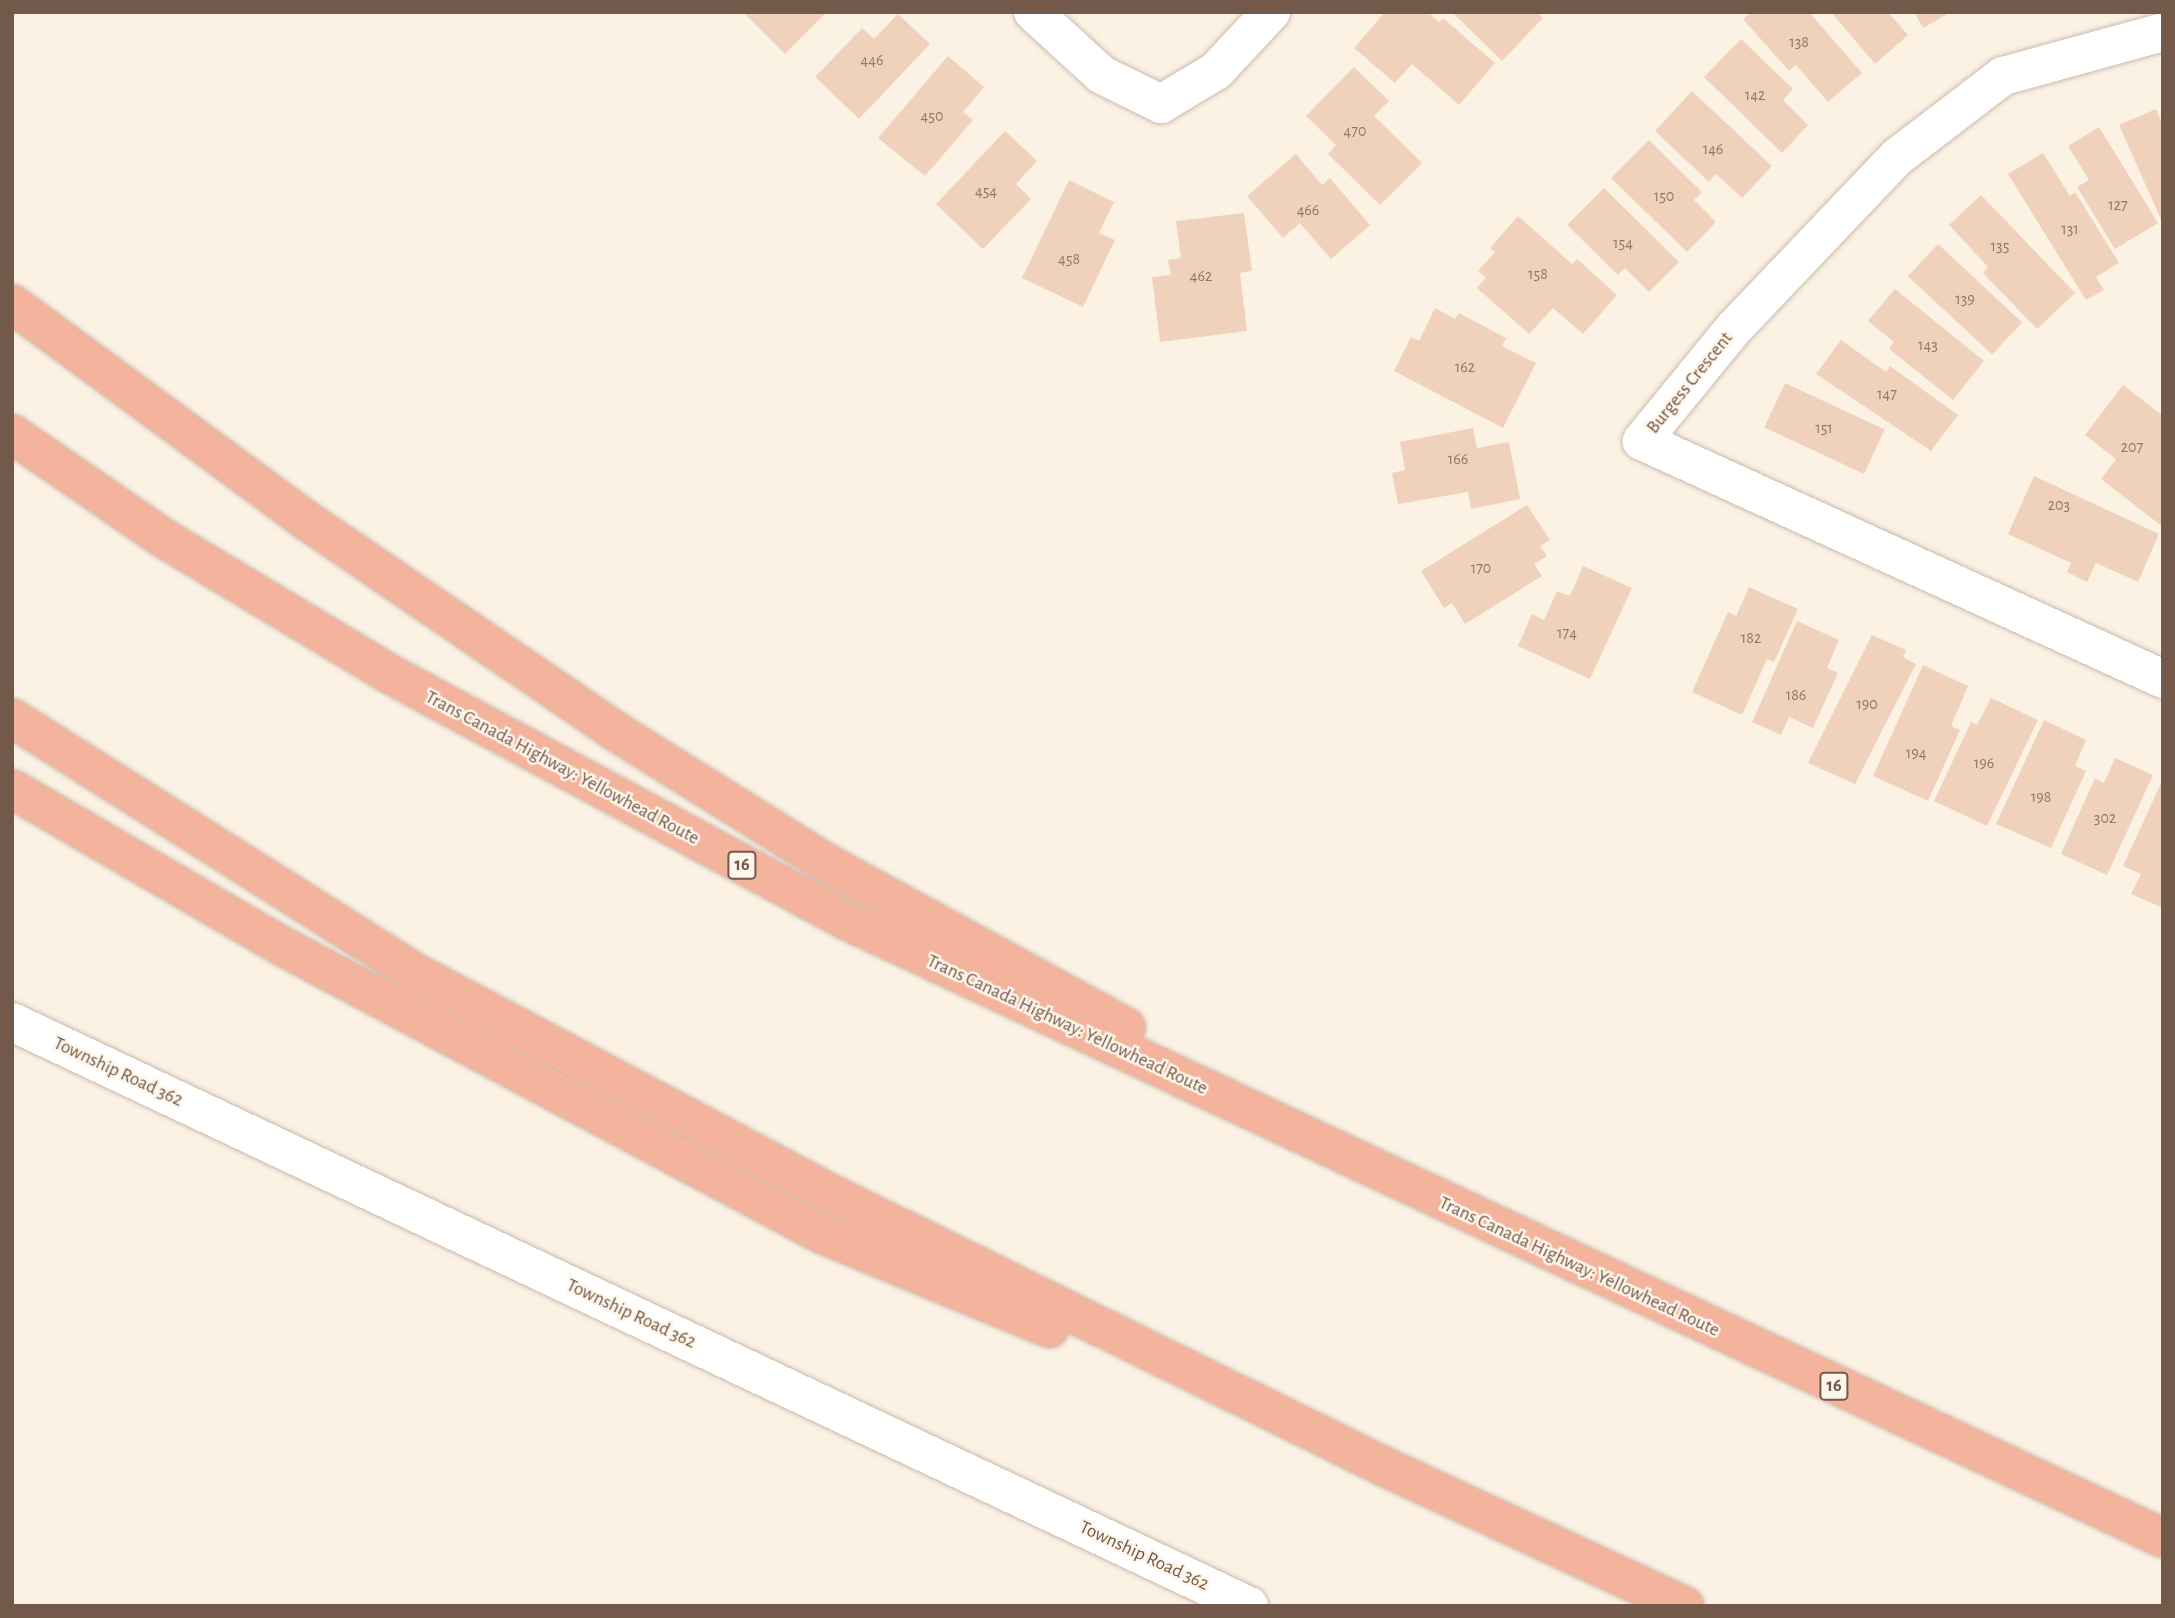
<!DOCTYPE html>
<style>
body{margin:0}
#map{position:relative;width:2175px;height:1618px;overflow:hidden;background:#fbf2e4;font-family:"Alegreya Sans",sans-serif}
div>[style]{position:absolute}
.building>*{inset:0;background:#f0d1bc;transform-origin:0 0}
.roads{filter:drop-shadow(0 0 2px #cdbaab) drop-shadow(0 0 2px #cdbaab)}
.minor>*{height:38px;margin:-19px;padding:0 19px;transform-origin:19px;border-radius:19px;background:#fff}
.motorway>*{height:38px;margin:-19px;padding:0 19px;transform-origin:19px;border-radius:19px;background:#f4b39c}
span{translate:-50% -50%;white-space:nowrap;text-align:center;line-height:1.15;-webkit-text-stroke:5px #fef6ea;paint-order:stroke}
.number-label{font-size:16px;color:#927766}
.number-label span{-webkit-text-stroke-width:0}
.shield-label span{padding:2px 5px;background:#fef6ea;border:2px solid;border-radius:5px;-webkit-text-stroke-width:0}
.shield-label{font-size:18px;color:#73594a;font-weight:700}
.street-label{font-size:19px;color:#73594a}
.frame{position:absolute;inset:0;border:14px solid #73594a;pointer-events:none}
</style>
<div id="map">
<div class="building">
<div style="clip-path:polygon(743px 12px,827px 12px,785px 54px)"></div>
<div style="clip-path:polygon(1385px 12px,1428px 12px,1439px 22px,1443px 18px,1495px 63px,1459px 105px,1412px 64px,1395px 83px,1354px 48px)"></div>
<div style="clip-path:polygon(1452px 12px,1537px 12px,1543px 18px,1502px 61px)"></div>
<div style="clip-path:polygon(1751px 12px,1809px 12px,1862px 73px,1828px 102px,1796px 65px,1789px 71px,1743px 19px)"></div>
<div style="clip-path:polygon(1831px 12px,1888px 12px,1908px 35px,1875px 64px)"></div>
<div style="clip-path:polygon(1914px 12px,1951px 12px,1923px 28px)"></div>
<div style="clip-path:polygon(898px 14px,930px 44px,859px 119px,815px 77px,862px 28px,874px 39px)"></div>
<div style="clip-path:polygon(1741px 39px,1793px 89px,1783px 100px,1808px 125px,1782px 153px,1704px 77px)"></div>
<div style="clip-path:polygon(948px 56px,984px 87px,963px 112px,973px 120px,925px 176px,878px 138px)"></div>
<div style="clip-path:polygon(1354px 67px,1389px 101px,1374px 116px,1422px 163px,1380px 205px,1328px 154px,1336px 145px,1306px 116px)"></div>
<div style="clip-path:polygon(1692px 91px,1772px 166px,1742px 198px,1716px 174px,1709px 182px,1655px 131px)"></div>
<div style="clip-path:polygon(2156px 109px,2163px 125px,2163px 224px,2119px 125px)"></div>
<div style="clip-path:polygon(2099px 127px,2158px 223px,2115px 249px,2077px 187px,2089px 180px,2068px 146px)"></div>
<div style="clip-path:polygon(1005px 131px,1037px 161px,1016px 184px,1031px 199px,983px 249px,936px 204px)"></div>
<div style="clip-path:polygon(1649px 140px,1702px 192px,1694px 200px,1716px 222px,1687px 252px,1611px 178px)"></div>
<div style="clip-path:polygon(2043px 153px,2070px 196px,2075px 192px,2119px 263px,2096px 277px,2104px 290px,2086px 300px,2008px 174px)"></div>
<div style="clip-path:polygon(1296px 154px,1322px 185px,1330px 178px,1370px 225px,1331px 259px,1300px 223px,1283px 238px,1247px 196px)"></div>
<div style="clip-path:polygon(1069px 180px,1114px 202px,1099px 233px,1115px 240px,1083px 307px,1022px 278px)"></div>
<div style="clip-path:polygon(1604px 188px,1679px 262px,1649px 292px,1625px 268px,1618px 275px,1567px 225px)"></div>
<div style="clip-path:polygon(1981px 195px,2075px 293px,2037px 329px,1983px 273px,1988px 267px,1949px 225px)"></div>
<div style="clip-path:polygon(1244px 213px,1252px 271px,1240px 273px,1247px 331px,1160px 342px,1152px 277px,1171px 275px,1168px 260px,1181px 258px,1176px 221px)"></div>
<div style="clip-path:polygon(1518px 216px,1572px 264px,1577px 259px,1617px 295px,1583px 334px,1553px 308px,1529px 334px,1477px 288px,1486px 278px,1478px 271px,1495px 252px,1490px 248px)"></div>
<div style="left:1938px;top:244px;width:115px;height:44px;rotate:43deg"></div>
<div style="clip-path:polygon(1895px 289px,1984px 361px,1953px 400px,1889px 349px,1894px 342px,1868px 321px)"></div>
<div style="clip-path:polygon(1435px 308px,1455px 319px,1459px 313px,1506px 338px,1502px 346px,1536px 363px,1503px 428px,1394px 371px,1411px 337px,1419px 341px)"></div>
<div style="clip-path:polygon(1841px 340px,1886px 372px,1890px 366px,1958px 415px,1931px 451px,1816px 374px)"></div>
<div style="left:1785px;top:383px;width:110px;height:49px;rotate:25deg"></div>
<div style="clip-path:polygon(2123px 385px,2163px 416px,2163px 527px,2101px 479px,2116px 459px,2085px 435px)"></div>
<div style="clip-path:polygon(1473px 428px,1477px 448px,1509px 442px,1520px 499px,1471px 509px,1468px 492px,1398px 504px,1392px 473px,1405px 470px,1400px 442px)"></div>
<div style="clip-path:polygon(2034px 476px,2159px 534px,2138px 582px,2096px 563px,2087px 582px,2067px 572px,2071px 563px,2008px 534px)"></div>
<div style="clip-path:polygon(1527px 505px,1550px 540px,1540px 546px,1547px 556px,1534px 564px,1542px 576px,1465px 624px,1452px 603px,1444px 608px,1421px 571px)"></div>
<div style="clip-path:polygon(1583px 566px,1632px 588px,1590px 679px,1518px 646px,1532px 614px,1544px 620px,1557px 591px,1570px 596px)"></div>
<div style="clip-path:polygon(1749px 587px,1798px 609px,1774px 662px,1767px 659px,1742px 715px,1692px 692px,1728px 612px,1736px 616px)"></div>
<div style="clip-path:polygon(1797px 621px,1839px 640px,1827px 668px,1838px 673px,1813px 728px,1789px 717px,1781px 735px,1752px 722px)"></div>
<div style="clip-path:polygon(1872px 635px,1906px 650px,1903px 657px,1916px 664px,1855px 784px,1808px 763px)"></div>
<div style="clip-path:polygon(1923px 665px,1968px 686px,1951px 726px,1960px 730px,1928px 801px,1873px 776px)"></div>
<div style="clip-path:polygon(1991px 698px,2038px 720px,1987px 826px,1934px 801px,1971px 722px,1977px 725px)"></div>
<div style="clip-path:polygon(2044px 720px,2086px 740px,2075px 766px,2086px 771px,2051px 848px,1996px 824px)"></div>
<div style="clip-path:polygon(2115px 758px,2153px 775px,2107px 875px,2061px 854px,2095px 778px,2104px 783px)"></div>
<div style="clip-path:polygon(2163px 779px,2163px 908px,2131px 894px,2141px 874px,2123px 866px)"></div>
</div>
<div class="roads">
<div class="minor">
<div style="left:1033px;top:12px;width:93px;rotate:42.4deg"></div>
<div style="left:1102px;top:75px;width:66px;rotate:26.2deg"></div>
<div style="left:1161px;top:104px;width:64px;rotate:-31deg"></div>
<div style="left:1216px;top:71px;width:81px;rotate:-47deg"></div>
<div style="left:2163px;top:32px;width:166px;rotate:164.6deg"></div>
<div style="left:2003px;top:76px;width:133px;rotate:142.6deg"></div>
<div style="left:1897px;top:157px;width:236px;rotate:133.6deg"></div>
<div style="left:1734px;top:328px;width:146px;rotate:129.2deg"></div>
<div style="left:1642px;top:441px;width:573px;rotate:24.55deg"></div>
<div style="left:12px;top:1022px;width:1368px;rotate:25.27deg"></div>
</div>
<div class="motorway">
<div style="left:12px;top:304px;width:361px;rotate:36.3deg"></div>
<div style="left:303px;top:518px;width:378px;rotate:34.3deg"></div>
<div style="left:615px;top:731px;width:249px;rotate:32deg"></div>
<div style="left:826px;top:863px;width:342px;rotate:28.7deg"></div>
<div style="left:12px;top:434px;width:186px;rotate:34.5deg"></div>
<div style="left:165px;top:539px;width:258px;rotate:31deg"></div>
<div style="left:386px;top:672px;width:523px;rotate:28.33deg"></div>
<div style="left:846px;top:920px;width:1455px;rotate:25.14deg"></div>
<div style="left:12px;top:718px;width:471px;rotate:32.3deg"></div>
<div style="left:410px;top:970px;width:475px;rotate:28deg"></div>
<div style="left:829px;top:1193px;width:620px;rotate:26.23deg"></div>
<div style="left:1385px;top:1467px;width:330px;rotate:24.9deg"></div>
<div style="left:12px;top:789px;width:312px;rotate:30.2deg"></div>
<div style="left:282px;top:946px;width:612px;rotate:28.07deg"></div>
<div style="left:822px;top:1234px;width:246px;rotate:22.5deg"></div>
</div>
</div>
<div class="number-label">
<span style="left:1799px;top:42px">138</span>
<span style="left:872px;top:60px">446</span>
<span style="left:1755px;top:95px">142</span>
<span style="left:932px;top:116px">450</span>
<span style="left:1355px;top:131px">470</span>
<span style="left:1713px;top:149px">146</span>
<span style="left:986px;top:191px">454</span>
<span style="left:1664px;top:196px">150</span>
<span style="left:2118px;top:205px">127</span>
<span style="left:1308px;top:210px">466</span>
<span style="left:2070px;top:229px">131</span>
<span style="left:1623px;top:243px">154</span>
<span style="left:2000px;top:246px">135</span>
<span style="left:1069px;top:259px">458</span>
<span style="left:1538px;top:274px">158</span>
<span style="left:1201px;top:276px">462</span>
<span style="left:1965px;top:299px">139</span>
<span style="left:1928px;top:345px">143</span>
<span style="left:1465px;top:367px">162</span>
<span style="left:1887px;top:394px">147</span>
<span style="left:1824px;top:428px">151</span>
<span style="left:2132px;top:447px">207</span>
<span style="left:1458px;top:459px">166</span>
<span style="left:2059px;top:505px">203</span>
<span style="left:1481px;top:568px">170</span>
<span style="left:1567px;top:633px">174</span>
<span style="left:1751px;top:638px">182</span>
<span style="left:1796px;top:695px">186</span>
<span style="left:1867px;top:704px">190</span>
<span style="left:1916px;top:753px">194</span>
<span style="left:1984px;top:763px">196</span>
<span style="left:2041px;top:797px">198</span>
<span style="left:2105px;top:818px">302</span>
</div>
<div class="shield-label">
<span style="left:742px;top:865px">16</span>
<span style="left:1834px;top:1386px">16</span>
</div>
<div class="street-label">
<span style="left:1690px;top:383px;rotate:-51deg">Burgess Crescent</span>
<span style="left:562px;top:768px;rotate:28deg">Trans Canada Highway: Yellowhead Route</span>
<span style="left:1067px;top:1025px;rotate:25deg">Trans Canada Highway: Yellowhead Route</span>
<span style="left:118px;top:1072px;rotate:25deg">Township Road 362</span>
<span style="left:1579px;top:1267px;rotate:25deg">Trans Canada Highway: Yellowhead Route</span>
<span style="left:631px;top:1314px;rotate:25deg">Township Road 362</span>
<span style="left:1144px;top:1556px;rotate:25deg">Township Road 362</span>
</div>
<div class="frame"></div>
</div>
